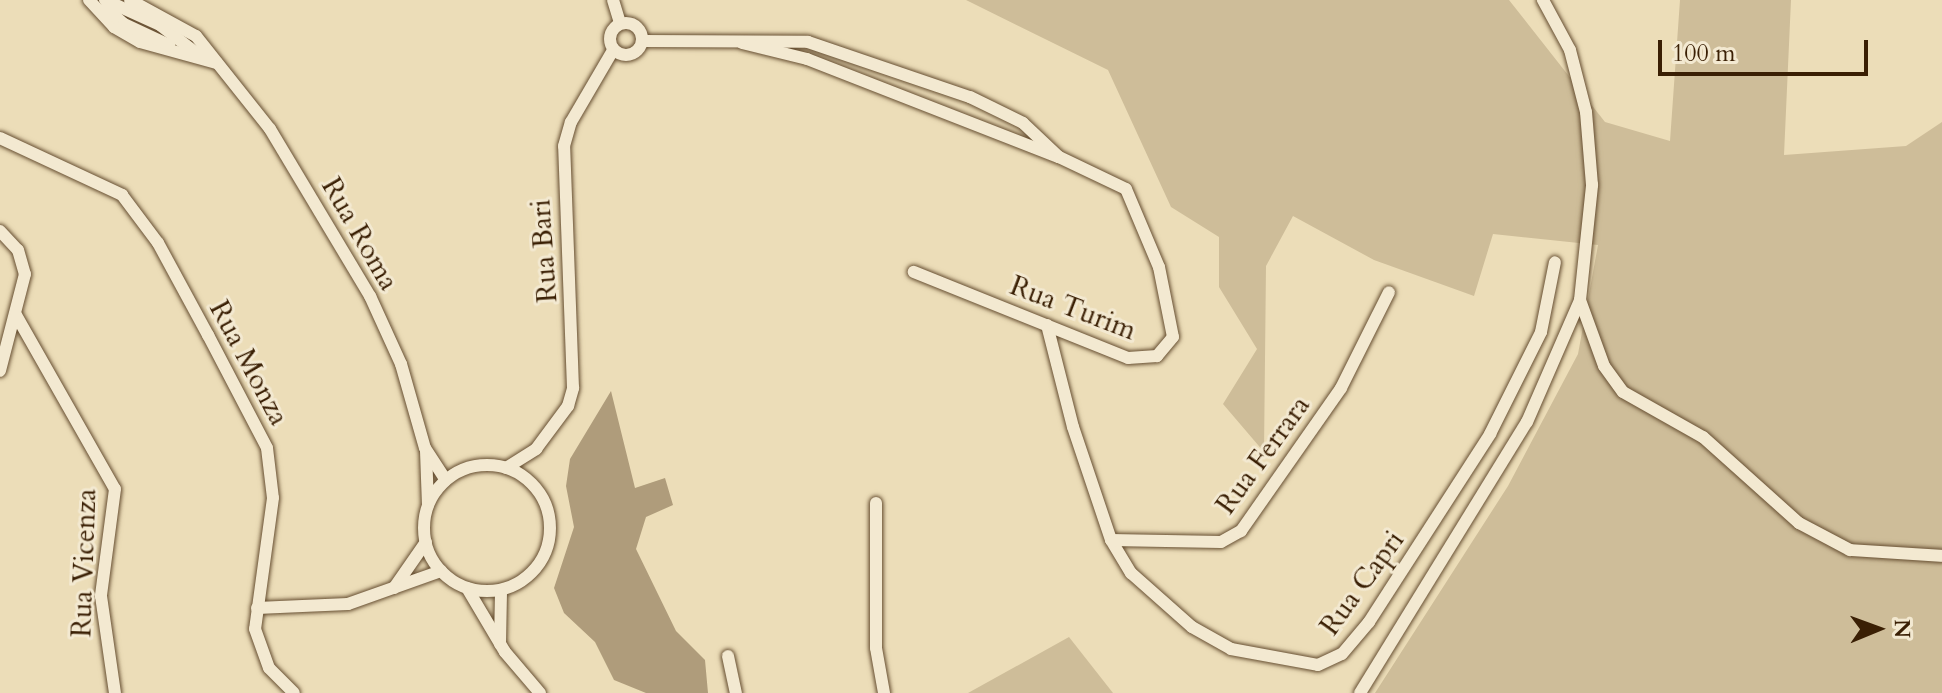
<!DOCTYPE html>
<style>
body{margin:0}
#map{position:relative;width:1942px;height:693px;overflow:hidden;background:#ecddb8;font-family:Cardo,serif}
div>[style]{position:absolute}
.green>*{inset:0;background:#cebd99}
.water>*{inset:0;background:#af9c7b}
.roads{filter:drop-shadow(0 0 2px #664e31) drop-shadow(0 0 2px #664e31)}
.minor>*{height:12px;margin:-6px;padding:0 6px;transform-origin:6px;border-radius:6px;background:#f3e9d1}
.minor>.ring{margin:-6px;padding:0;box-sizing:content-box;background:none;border:12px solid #f3e9d1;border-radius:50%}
span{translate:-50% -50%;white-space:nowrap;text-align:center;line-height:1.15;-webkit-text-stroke:6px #f3e9d1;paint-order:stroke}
.street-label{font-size:28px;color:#3a1f04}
.north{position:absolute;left:1838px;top:589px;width:80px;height:80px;-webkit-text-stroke:6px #f3e9d1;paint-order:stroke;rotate:89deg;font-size:22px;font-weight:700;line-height:32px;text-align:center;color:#3a1f04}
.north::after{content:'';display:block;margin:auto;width:28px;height:36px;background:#3a1f04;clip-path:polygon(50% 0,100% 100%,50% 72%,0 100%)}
.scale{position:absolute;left:1658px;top:40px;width:210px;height:36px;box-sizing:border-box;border:4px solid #3a1f04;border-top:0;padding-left:10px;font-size:24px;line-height:28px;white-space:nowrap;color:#3a1f04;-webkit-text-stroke:6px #f3e9d1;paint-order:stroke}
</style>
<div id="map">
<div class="green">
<div style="clip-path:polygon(966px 0,1509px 0,1605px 122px,1670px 141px,1680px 0,1791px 0,1784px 155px,1906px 146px,1942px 122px,1942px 693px,1375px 693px,1508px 486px,1578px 354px,1598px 245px,1493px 234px,1474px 296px,1374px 260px,1293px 216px,1266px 266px,1264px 452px,1223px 404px,1257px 349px,1219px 287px,1219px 237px,1171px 207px,1108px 70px)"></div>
<div style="clip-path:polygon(1069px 637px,1113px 693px,968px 693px)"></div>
</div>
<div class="water">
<div style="clip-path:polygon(611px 391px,635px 488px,665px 478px,673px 505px,646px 517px,636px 549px,676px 631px,705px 660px,708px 693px,646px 693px,614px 680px,595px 642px,564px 613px,554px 588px,574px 527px,566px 486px,570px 459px)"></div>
</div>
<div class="roads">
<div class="minor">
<div style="left:89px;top:0;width:37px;rotate:47deg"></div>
<div style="left:114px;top:27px;width:30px;rotate:30deg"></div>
<div style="left:140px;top:42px;width:80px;rotate:15.3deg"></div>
<div style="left:105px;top:0;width:60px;rotate:24.4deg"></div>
<div style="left:160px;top:25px;width:51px;rotate:37.8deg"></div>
<div style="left:130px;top:0;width:75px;rotate:28.6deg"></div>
<div style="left:196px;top:36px;width:119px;rotate:51.5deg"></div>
<div style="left:270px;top:129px;width:195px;rotate:59.1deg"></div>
<div style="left:370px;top:296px;width:75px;rotate:65.5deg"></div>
<div style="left:401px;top:364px;width:87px;rotate:74.1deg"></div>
<div style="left:425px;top:448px;width:38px;rotate:57deg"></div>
<div style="left:613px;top:0;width:24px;rotate:73deg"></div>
<div style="left:106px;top:8px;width:24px;rotate:42deg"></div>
<div style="left:124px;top:24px;width:50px;rotate:25deg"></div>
<div class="ring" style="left:610px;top:23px;width:20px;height:20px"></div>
<div style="left:642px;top:41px;width:166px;rotate:0.3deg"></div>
<div style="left:808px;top:42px;width:171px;rotate:18.8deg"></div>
<div style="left:970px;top:97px;width:59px;rotate:26.1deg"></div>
<div style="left:1023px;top:123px;width:50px;rotate:43.4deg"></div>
<div style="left:742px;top:43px;width:67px;rotate:13.8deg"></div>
<div style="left:807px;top:59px;width:270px;rotate:21.3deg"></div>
<div style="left:1059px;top:157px;width:74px;rotate:25.5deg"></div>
<div style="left:1126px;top:189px;width:85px;rotate:67.1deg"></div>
<div style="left:1159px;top:267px;width:71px;rotate:78.7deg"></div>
<div style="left:1173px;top:337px;width:25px;rotate:130deg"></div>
<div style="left:1157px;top:356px;width:29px;rotate:176deg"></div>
<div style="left:1128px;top:358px;width:231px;rotate:-158.1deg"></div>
<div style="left:0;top:138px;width:135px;rotate:25deg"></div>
<div style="left:122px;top:195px;width:60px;rotate:53.1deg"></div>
<div style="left:158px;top:243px;width:105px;rotate:61.5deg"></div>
<div style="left:208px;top:335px;width:127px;rotate:62.4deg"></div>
<div style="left:267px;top:448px;width:50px;rotate:83.2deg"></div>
<div style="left:273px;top:498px;width:132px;rotate:97.8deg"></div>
<div style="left:255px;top:629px;width:41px;rotate:70.3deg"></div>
<div style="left:269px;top:668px;width:35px;rotate:45deg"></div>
<div style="left:0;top:231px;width:26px;rotate:47deg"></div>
<div style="left:18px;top:250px;width:25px;rotate:74deg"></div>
<div style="left:25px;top:274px;width:100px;rotate:104.5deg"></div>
<div style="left:1580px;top:300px;width:70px;rotate:70deg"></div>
<div style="left:1604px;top:366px;width:32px;rotate:54deg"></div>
<div style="left:1623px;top:392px;width:92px;rotate:29.4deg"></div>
<div style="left:1703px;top:437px;width:129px;rotate:41.9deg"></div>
<div style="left:1799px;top:523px;width:58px;rotate:27.9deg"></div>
<div style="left:1850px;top:550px;width:92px;rotate:3.7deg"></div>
<div style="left:16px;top:315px;width:200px;rotate:60.4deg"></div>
<div style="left:115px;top:489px;width:108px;rotate:97.5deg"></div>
<div style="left:101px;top:596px;width:98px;rotate:81.8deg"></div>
<div style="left:1047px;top:325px;width:105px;rotate:75.7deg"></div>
<div style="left:1073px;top:427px;width:119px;rotate:71.4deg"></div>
<div style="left:1111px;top:540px;width:39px;rotate:59deg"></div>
<div style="left:1131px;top:573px;width:81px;rotate:41.5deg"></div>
<div style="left:1192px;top:627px;width:45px;rotate:29.4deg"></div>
<div style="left:1231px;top:649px;width:88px;rotate:10.4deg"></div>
<div style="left:1318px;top:665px;width:26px;rotate:-25deg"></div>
<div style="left:1342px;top:654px;width:42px;rotate:-49.8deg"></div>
<div style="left:1369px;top:622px;width:224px;rotate:-57.2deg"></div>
<div style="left:1490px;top:434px;width:114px;rotate:-63.4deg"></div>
<div style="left:1541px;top:332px;width:71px;rotate:-78.7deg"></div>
<div style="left:426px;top:451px;width:54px;rotate:87.9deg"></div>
<div class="ring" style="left:424px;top:465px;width:114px;height:114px"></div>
<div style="left:506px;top:468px;width:36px;rotate:-32deg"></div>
<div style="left:536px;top:449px;width:54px;rotate:-53.3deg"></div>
<div style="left:568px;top:406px;width:19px;rotate:-74deg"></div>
<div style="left:573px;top:388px;width:242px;rotate:-92.1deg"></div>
<div style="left:564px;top:146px;width:25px;rotate:-74deg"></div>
<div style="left:571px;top:122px;width:83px;rotate:-59.7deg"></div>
<div style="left:876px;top:503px;width:145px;rotate:90deg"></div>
<div style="left:876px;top:648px;width:46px;rotate:79.9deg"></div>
<div style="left:1111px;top:540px;width:110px;rotate:1deg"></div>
<div style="left:1221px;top:542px;width:23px;rotate:-29deg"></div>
<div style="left:1241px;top:531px;width:174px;rotate:-55deg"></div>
<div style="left:1341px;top:388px;width:107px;rotate:-63.4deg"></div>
<div style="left:394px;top:588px;width:56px;rotate:-55.2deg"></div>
<div style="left:467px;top:588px;width:74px;rotate:59.3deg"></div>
<div style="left:505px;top:652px;width:54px;rotate:49.5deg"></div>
<div style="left:257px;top:608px;width:91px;rotate:-2.5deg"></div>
<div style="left:348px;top:604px;width:99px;rotate:-19.5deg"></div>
<div style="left:500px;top:644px;width:54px;rotate:-88.9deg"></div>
<div style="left:728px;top:656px;width:38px;rotate:78deg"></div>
<div style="left:1360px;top:693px;width:318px;rotate:-58.4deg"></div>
<div style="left:1527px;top:422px;width:133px;rotate:-66.5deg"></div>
<div style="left:1580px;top:300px;width:116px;rotate:-84deg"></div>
<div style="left:1592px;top:185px;width:73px;rotate:-94.7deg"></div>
<div style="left:1586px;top:112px;width:64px;rotate:-104.5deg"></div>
<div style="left:1570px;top:50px;width:57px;rotate:-118.4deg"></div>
</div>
</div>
<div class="street-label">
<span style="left:360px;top:234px;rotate:60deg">Rua Roma</span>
<span style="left:544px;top:251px;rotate:-94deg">Rua Bari</span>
<span style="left:1073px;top:308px;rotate:21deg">Rua Turim</span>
<span style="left:249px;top:363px;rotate:62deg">Rua Monza</span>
<span style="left:1263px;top:455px;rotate:-54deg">Rua Ferrara</span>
<span style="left:84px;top:563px;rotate:-88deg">Rua Vicenza</span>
<span style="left:1362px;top:583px;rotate:-54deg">Rua Capri</span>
</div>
<div class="north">N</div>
<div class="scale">100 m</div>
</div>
